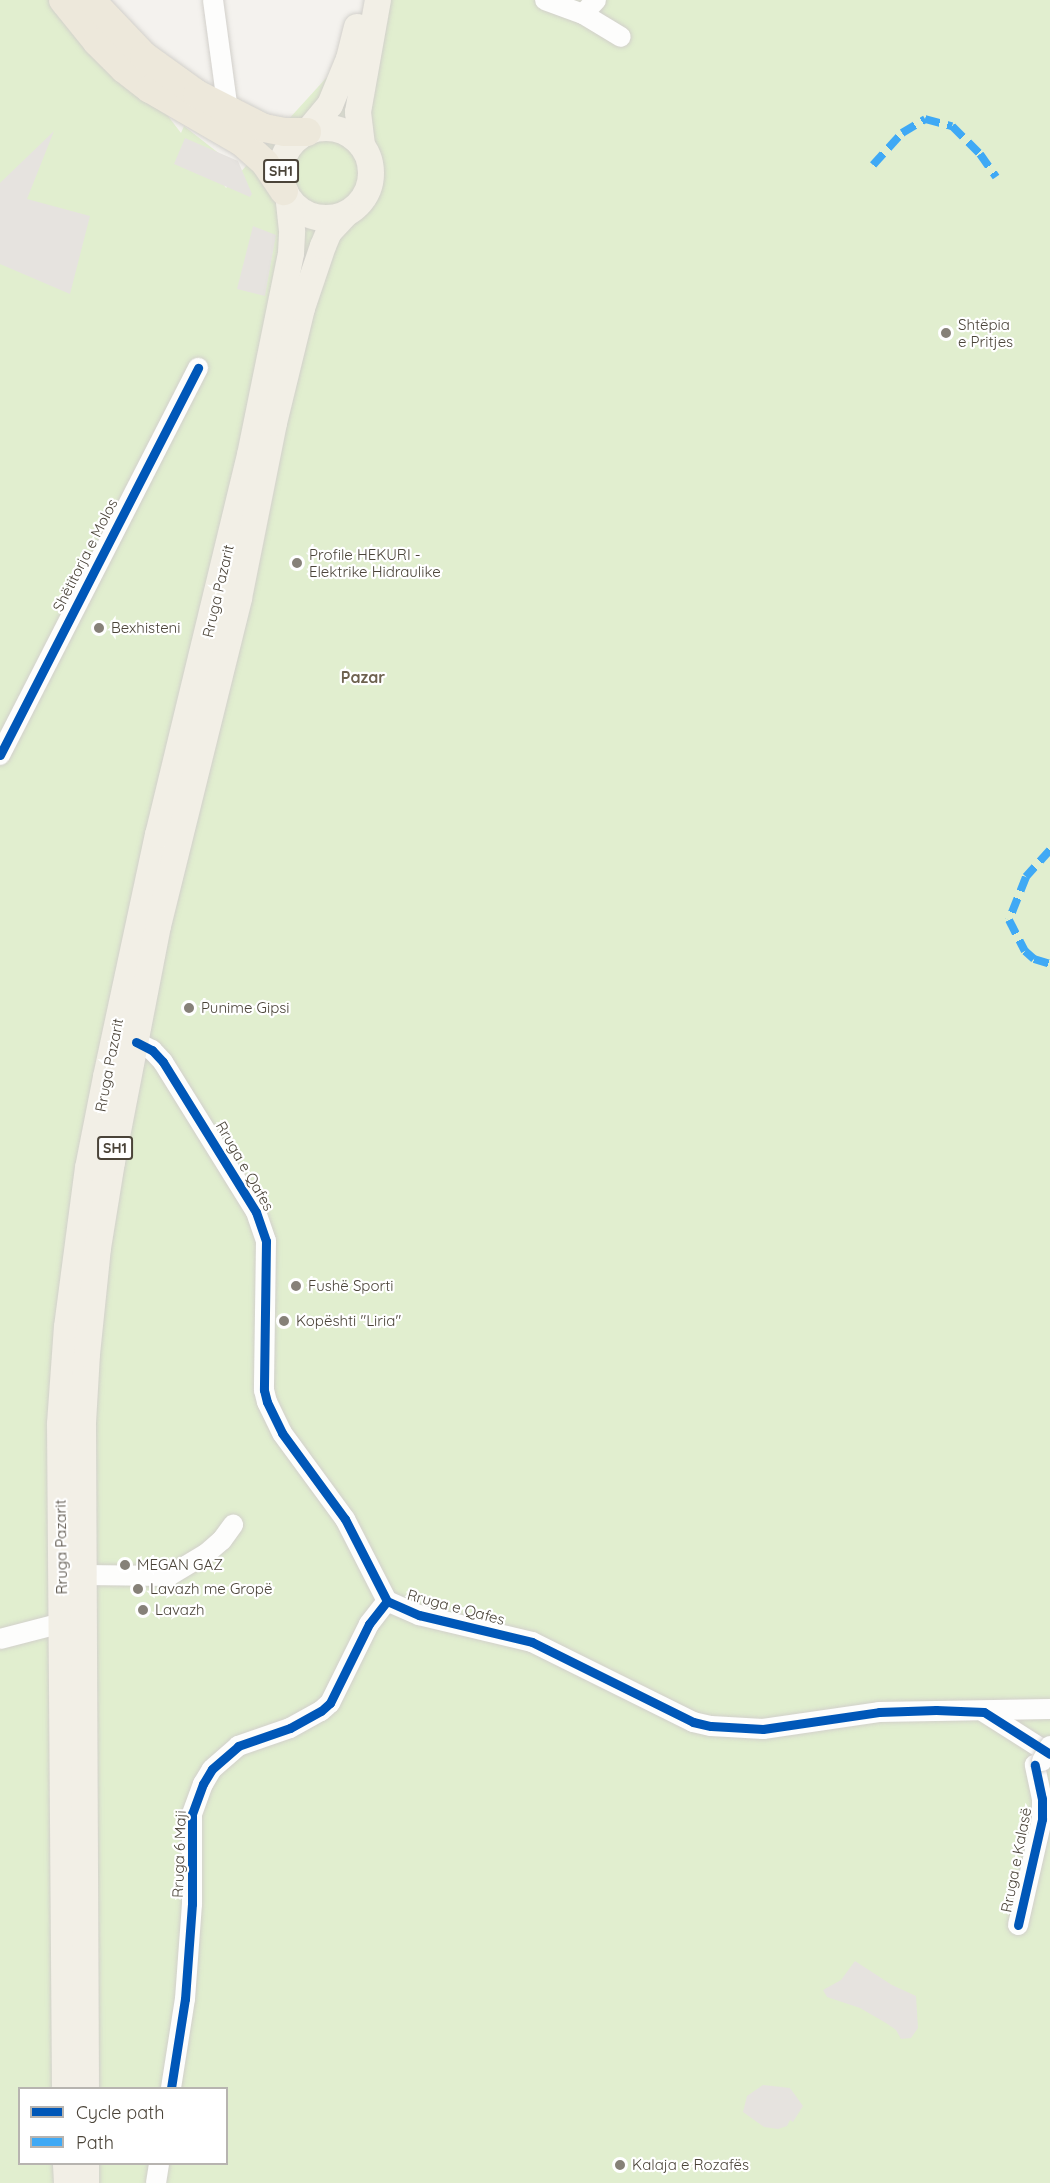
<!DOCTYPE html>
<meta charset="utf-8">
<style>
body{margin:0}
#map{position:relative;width:1050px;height:2183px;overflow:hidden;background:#f4f2ee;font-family:Quicksand,sans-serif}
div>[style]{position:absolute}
.green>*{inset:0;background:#e1eecf}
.parking>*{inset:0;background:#e6e3df}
.roads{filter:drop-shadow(0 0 2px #d2d0cb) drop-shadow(0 0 2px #d2d0cb)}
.minor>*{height:20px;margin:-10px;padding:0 10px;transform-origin:10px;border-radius:10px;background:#fdfdfc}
.major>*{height:26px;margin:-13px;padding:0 13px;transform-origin:13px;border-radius:13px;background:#f2efe6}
.major>.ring{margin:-13px;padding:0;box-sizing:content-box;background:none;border:26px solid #f2efe6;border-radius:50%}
.highway>*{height:28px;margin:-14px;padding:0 14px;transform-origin:14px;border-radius:14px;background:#ede8db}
.bridges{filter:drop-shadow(0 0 2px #d2d0cb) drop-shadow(0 0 2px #d2d0cb)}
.minor-bridge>*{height:20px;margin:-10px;padding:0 10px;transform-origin:10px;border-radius:10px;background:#fdfdfc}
.quiet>*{height:8px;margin-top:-4px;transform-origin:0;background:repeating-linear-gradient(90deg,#3fa9f5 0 15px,transparent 0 23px)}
.cycleway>*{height:9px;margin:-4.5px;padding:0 4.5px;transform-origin:4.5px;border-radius:4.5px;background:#0057b8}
.dots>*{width:16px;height:16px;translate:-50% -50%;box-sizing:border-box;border:3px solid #fff;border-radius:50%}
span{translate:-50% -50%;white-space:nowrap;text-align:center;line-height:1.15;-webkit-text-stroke:4.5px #fff;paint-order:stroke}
.shield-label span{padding:2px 4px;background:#fff;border:2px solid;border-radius:4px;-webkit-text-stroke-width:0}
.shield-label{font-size:14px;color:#4b4439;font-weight:700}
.poi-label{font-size:15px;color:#4b4439}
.left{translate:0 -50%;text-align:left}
.street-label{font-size:15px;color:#4b4439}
.neighbourhood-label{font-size:16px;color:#6e6250;font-weight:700}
.legend{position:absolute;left:18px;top:2087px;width:210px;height:78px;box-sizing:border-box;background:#fff;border:2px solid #b7b4b0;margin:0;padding:8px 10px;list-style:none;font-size:18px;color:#4b4439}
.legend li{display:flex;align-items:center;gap:12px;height:30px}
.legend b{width:30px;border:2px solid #b7b4b0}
</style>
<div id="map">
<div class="green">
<div style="clip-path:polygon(evenodd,0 0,79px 0,181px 133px,184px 126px,230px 162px,208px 163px,226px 188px,378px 21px,381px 0,1050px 0,1050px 2183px,0 2183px,0 0,20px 2088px,226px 2088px,226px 2164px,20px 2164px,20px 2088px)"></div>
</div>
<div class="parking">
<div style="clip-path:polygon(54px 131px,27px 199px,90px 216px,70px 294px,0 264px,0 183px)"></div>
<div style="clip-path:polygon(185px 138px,238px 161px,252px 194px,250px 197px,174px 164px)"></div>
<div style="clip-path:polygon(253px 226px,276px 235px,265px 296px,237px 289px)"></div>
<div style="clip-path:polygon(855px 1961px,892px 1985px,916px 1996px,918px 2028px,911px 2038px,901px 2039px,896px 2030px,886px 2023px,860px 2008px,827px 1997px,823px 1990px,841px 1980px)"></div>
<div style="clip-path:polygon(763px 2085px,790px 2088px,803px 2106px,793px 2122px,790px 2120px,787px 2126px,778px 2129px,764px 2127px,743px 2112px,747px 2096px)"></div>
</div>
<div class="roads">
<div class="minor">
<div style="left:213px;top:0;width:112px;rotate:82.3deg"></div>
<div style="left:545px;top:0;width:40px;rotate:20.2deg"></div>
<div style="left:583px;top:14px;width:44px;rotate:31.2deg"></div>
<div style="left:583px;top:14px;width:19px;rotate:-47deg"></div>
<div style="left:0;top:755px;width:435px;rotate:-62.9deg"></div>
<div style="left:136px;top:1042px;width:18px;rotate:27deg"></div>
<div style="left:152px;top:1050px;width:16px;rotate:47deg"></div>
<div style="left:163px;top:1062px;width:176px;rotate:58.2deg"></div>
<div style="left:256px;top:1212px;width:31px;rotate:71deg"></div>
<div style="left:266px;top:1241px;width:149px;rotate:90.8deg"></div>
<div style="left:264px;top:1390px;width:12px;rotate:76deg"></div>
<div style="left:267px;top:1402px;width:34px;rotate:64deg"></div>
<div style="left:282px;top:1433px;width:107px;rotate:53.8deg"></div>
<div style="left:345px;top:1519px;width:92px;rotate:62.9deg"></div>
<div style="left:387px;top:1601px;width:35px;rotate:24deg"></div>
<div style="left:419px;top:1615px;width:116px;rotate:13.4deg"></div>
<div style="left:532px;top:1642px;width:180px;rotate:26.4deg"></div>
<div style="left:693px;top:1722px;width:18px;rotate:13deg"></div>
<div style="left:711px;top:1726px;width:52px;rotate:3.3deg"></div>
<div style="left:763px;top:1729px;width:117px;rotate:-8.3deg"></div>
<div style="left:879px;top:1712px;width:171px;rotate:-1deg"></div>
<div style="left:84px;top:1575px;width:85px;rotate:0.7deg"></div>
<div style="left:169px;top:1576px;width:44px;rotate:-31.2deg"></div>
<div style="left:207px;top:1553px;width:20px;rotate:-41deg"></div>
<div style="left:222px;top:1540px;width:19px;rotate:-54deg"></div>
<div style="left:0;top:1639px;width:64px;rotate:-14.5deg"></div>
<div style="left:984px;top:1712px;width:78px;rotate:32.5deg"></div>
<div style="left:1018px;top:1925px;width:109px;rotate:-77.2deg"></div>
<div style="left:1042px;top:1819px;width:20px;rotate:-90deg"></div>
<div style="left:1042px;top:1799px;width:35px;rotate:-102deg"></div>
<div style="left:171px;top:2088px;width:90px;rotate:-81.1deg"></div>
<div style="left:185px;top:1999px;width:95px;rotate:-85.8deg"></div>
<div style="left:192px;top:1904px;width:90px;rotate:-90deg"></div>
<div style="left:192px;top:1814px;width:32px;rotate:-70deg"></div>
<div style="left:203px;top:1784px;width:17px;rotate:-59deg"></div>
<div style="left:212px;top:1769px;width:35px;rotate:-41deg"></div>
<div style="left:238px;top:1746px;width:55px;rotate:-19.1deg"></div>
<div style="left:290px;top:1728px;width:35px;rotate:-29deg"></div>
<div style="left:321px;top:1711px;width:12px;rotate:-42deg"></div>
<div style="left:330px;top:1703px;width:88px;rotate:-63.7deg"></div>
<div style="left:369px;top:1624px;width:29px;rotate:-52deg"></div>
<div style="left:156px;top:2183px;width:19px;rotate:-81deg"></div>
</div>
<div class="major">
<div class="ring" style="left:281px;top:128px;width:64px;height:64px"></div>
<div style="left:308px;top:131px;width:34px;rotate:-50deg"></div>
<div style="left:330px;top:105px;width:50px;rotate:-67.6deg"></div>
<div style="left:349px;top:59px;width:33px;rotate:-76deg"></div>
<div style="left:362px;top:145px;width:33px;rotate:-97deg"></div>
<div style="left:358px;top:112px;width:114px;rotate:-79.9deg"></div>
<div style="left:65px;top:2088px;width:664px;rotate:-90.43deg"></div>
<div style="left:60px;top:1424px;width:97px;rotate:-85.9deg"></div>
<div style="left:67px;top:1327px;width:160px;rotate:-82.5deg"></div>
<div style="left:88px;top:1168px;width:93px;rotate:-78.8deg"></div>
<div style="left:106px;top:1077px;width:248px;rotate:-77.9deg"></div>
<div style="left:158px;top:835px;width:391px;rotate:-76.4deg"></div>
<div style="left:250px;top:455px;width:206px;rotate:-78.5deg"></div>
<div style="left:291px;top:253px;width:22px;rotate:-87deg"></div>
<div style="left:292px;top:231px;width:29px;rotate:-96deg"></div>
<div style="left:86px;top:2088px;width:665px;rotate:-90.26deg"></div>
<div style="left:83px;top:1423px;width:69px;rotate:-86.7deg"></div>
<div style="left:87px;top:1354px;width:107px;rotate:-84.1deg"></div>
<div style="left:98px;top:1248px;width:87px;rotate:-80.8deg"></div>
<div style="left:112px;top:1162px;width:240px;rotate:-79deg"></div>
<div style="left:158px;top:926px;width:338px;rotate:-76.1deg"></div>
<div style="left:239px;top:598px;width:178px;rotate:-78.7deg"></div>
<div style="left:274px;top:423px;width:118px;rotate:-76.3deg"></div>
<div style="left:302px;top:308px;width:65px;rotate:-71.3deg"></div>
<div style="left:323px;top:246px;width:15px;rotate:-67deg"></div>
<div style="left:329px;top:232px;width:23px;rotate:-47deg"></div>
<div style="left:66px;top:2164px;width:19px;rotate:87deg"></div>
<div style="left:86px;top:2164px;width:19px;rotate:90deg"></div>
</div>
<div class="highway">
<div style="left:63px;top:0;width:54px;rotate:51deg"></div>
<div style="left:97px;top:42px;width:38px;rotate:45deg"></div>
<div style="left:124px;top:69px;width:33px;rotate:38deg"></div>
<div style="left:150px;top:89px;width:108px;rotate:30.1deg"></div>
<div style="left:243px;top:143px;width:30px;rotate:42deg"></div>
<div style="left:265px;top:163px;width:34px;rotate:56deg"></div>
<div style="left:91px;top:0;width:77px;rotate:46.6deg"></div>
<div style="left:144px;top:56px;width:65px;rotate:35.6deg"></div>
<div style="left:197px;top:94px;width:75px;rotate:26.9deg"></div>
<div style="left:264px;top:128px;width:21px;rotate:11deg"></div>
<div style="left:285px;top:132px;width:22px"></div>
</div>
</div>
<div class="bridges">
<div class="minor-bridge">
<div style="left:1042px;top:1761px;width:17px;rotate:-62deg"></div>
</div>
</div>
<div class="quiet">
<div style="left:873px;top:165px;width:43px;rotate:-47.8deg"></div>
<div style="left:902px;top:133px;width:27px;rotate:-31deg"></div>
<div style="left:925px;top:119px;width:28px;rotate:15deg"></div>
<div style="left:952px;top:126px;width:40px;rotate:45deg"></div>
<div style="left:980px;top:154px;width:28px;rotate:55deg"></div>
<div style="left:1050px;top:850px;width:36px;rotate:132deg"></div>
<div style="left:1026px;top:877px;width:46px;rotate:111.6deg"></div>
<div style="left:1009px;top:920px;width:35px;rotate:63deg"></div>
<div style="left:1025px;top:951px;width:12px;rotate:42deg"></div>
<div style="left:1034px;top:959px;width:17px;rotate:17deg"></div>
</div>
<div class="cycleway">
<div style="left:0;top:755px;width:435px;rotate:-62.9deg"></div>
<div style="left:136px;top:1042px;width:18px;rotate:27deg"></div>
<div style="left:152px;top:1050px;width:16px;rotate:47deg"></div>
<div style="left:163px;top:1062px;width:176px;rotate:58.2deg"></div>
<div style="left:256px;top:1212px;width:31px;rotate:71deg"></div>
<div style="left:266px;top:1241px;width:149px;rotate:90.8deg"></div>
<div style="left:264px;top:1390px;width:12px;rotate:76deg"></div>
<div style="left:267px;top:1402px;width:34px;rotate:64deg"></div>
<div style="left:282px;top:1433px;width:107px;rotate:53.8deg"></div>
<div style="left:345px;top:1519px;width:92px;rotate:62.9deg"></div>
<div style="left:387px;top:1601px;width:35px;rotate:24deg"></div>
<div style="left:419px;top:1615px;width:116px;rotate:13.4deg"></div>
<div style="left:532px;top:1642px;width:180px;rotate:26.4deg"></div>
<div style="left:693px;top:1722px;width:18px;rotate:13deg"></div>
<div style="left:711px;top:1726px;width:52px;rotate:3.3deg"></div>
<div style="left:763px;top:1729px;width:117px;rotate:-8.3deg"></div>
<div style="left:879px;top:1712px;width:57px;rotate:-2deg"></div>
<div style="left:936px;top:1710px;width:48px;rotate:2.4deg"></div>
<div style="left:984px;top:1712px;width:78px;rotate:32.5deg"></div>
<div style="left:1018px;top:1925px;width:109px;rotate:-77.2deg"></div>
<div style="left:1042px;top:1819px;width:20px;rotate:-90deg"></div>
<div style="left:1042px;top:1799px;width:35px;rotate:-102deg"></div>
<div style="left:171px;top:2088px;width:90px;rotate:-81.1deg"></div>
<div style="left:185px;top:1999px;width:95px;rotate:-85.8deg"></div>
<div style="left:192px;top:1904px;width:90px;rotate:-90deg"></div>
<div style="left:192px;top:1814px;width:32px;rotate:-70deg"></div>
<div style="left:203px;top:1784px;width:17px;rotate:-59deg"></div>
<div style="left:212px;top:1769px;width:35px;rotate:-41deg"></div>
<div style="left:238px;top:1746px;width:55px;rotate:-19.1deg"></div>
<div style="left:290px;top:1728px;width:35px;rotate:-29deg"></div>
<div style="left:321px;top:1711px;width:12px;rotate:-42deg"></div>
<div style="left:330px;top:1703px;width:88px;rotate:-63.7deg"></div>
<div style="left:369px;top:1624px;width:29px;rotate:-52deg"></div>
</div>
<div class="dots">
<div style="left:946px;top:333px;background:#868178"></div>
<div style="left:297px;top:563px;background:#868178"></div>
<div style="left:99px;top:628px;background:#868178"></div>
<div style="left:189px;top:1008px;background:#868178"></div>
<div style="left:296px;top:1286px;background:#868178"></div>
<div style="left:284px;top:1321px;background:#868178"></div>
<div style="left:125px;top:1565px;background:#868178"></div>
<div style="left:138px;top:1589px;background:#868178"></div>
<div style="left:143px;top:1610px;background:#868178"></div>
<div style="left:620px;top:2165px;background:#868178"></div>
</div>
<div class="shield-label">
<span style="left:281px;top:171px">SH1</span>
<span style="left:115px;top:1148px">SH1</span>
</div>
<div class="poi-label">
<span class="left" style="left:958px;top:333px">Shtëpia<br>e Pritjes</span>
<span class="left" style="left:309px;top:563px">Profile HEKURI -<br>Elektrike Hidraulike</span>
<span class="left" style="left:111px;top:628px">Bexhisteni</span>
<span class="left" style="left:201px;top:1008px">Punime Gipsi</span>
<span class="left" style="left:308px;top:1286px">Fushë Sporti</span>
<span class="left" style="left:296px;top:1321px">Kopështi "Liria"</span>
<span class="left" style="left:137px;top:1565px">MEGAN GAZ</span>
<span class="left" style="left:150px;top:1589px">Lavazh me Gropë</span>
<span class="left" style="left:155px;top:1610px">Lavazh</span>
<span class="left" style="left:632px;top:2165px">Kalaja e Rozafës</span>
</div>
<div class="street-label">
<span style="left:85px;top:555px;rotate:-63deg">Shëtitorja e Molos</span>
<span style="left:218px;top:591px;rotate:-77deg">Rruga Pazarit</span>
<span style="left:109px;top:1065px;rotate:-79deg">Rruga Pazarit</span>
<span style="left:245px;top:1166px;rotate:60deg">Rruga e Qafes</span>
<span style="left:61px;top:1547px;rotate:-91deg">Rruga Pazarit</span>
<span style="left:456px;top:1607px;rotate:15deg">Rruga e Qafes</span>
<span style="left:179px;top:1854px;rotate:-88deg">Rruga 6 Maji</span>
<span style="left:1016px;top:1860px;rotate:-79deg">Rruga e Kalasë</span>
</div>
<div class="neighbourhood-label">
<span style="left:363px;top:677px">Pazar</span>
</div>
<ul class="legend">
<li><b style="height:8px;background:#0057b8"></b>Cycle path</li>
<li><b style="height:8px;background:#3fa9f5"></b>Path</li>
</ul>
</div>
